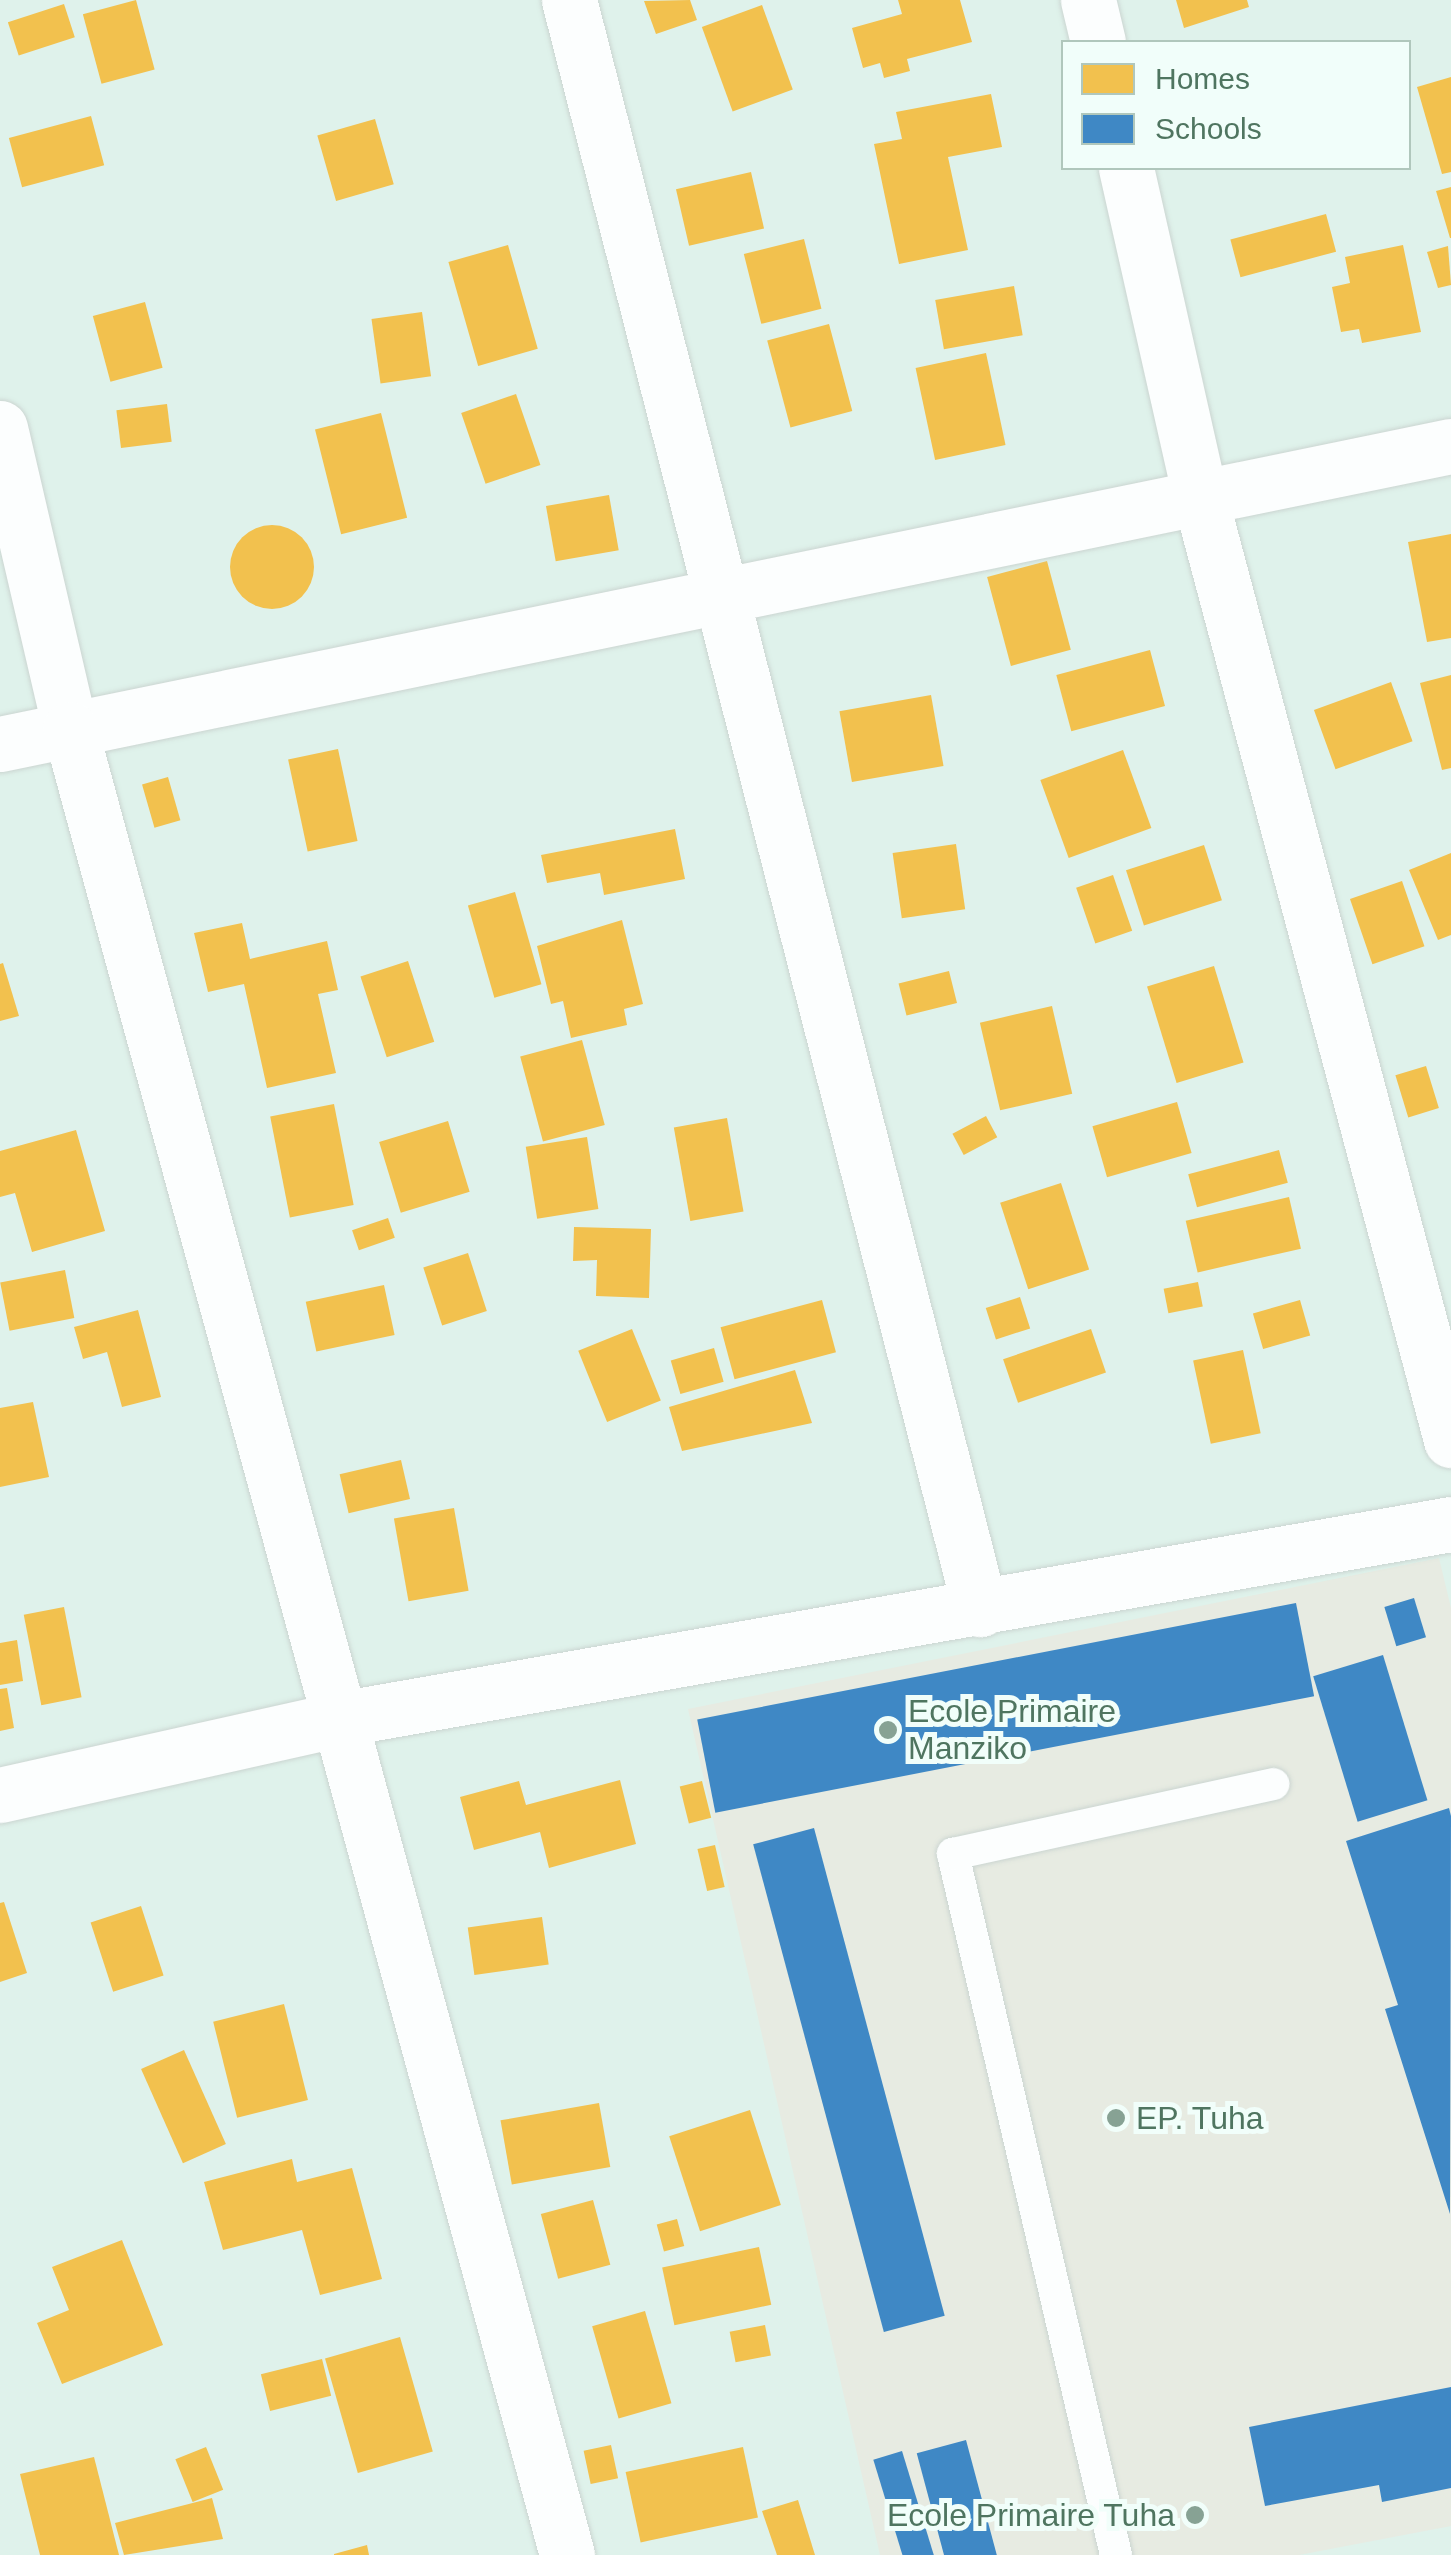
<!DOCTYPE html>
<style>
body{margin:0}
#map{position:relative;width:1451px;height:2555px;overflow:hidden;background:#eef7f5;font-family:Arial,sans-serif}
div>[style]{position:absolute}
.residential>*{inset:0;background:#dff2eb}
.education>*{inset:0;background:#e7ebe2}
.homes>*{inset:0;background:#f2c14e;transform-origin:0 0}
.round{border-radius:50%}
.schools>*{inset:0;background:#3f88c5;transform-origin:0 0}
.roads{filter:drop-shadow(0 0 2px #cbd5d1) drop-shadow(0 0 2px #cbd5d1)}
.lane>*{height:32px;margin:-16px;padding:0 16px;transform-origin:16px;border-radius:16px;background:#fcfefe}
.street>*{height:55px;margin:-27.5px;padding:0 27.5px;transform-origin:27.5px;border-radius:27.5px;background:#fcfefe}
.secondary>*{height:55px;margin:-27.5px;padding:0 27.5px;transform-origin:27.5px;border-radius:27.5px;background:#fcfefe}
.dots>*{width:28px;height:28px;translate:-50% -50%;box-sizing:border-box;border:5px solid #f1fefa;border-radius:50%}
span{translate:-50% -50%;white-space:nowrap;text-align:center;line-height:1.15;-webkit-text-stroke:10px #f1fefa;paint-order:stroke}
.poi-label{font-size:32px;color:#4f7560}
.left{translate:0 -50%;text-align:left}
.right{translate:-100% -50%;text-align:right}
.legend{position:absolute;left:1061px;top:40px;width:350px;height:130px;box-sizing:border-box;background:#f1fefa;border:2px solid #b0c7bc;margin:0;padding:12px 18px;list-style:none;font-size:30px;color:#4f7560}
.legend li{display:flex;align-items:center;gap:20px;height:50px}
.legend b{width:50px;border:2px solid #b0c7bc}
</style>
<div id="map">
<div class="residential">
<div style="clip-path:polygon(evenodd,0 0,1451px 0,1451px 2555px,0 2555px,0 0,1064px 42px,1408px 42px,1408px 168px,1064px 168px,1064px 42px)"></div>
</div>
<div class="education">
<div style="clip-path:polygon(1439px 1558px,1451px 1608px,1451px 2526px,1299px 2555px,880px 2555px,688px 1709px)"></div>
</div>
<div class="homes">
<div style="left:136px;top:0;width:72px;height:55px;rotate:75deg"></div>
<div style="clip-path:polygon(690px 0,697px 20px,656px 34px,644px 1px)"></div>
<div style="clip-path:polygon(898px 0,960px 0,972px 42px,907px 59px,910px 71px,884px 78px,880px 63px,863px 68px,852px 28px,902px 14px)"></div>
<div style="clip-path:polygon(1176px 0,1247px 0,1249px 7px,1184px 28px)"></div>
<div style="left:64px;top:4px;width:35px;height:59px;rotate:72deg"></div>
<div style="left:762px;top:5px;width:90px;height:64px;rotate:70deg"></div>
<div style="clip-path:polygon(1451px 77px,1451px 172px,1442px 174px,1417px 87px)"></div>
<div style="clip-path:polygon(991px 94px,1002px 147px,948px 157px,968px 250px,899px 264px,874px 144px,902px 139px,896px 112px)"></div>
<div style="left:91px;top:116px;width:51px;height:85px;rotate:75deg"></div>
<div style="left:375px;top:119px;width:68px;height:60px;rotate:74deg"></div>
<div style="left:751px;top:172px;width:58px;height:77px;rotate:77deg"></div>
<div style="clip-path:polygon(1451px 187px,1451px 238px,1450px 238px,1436px 191px)"></div>
<div style="left:1326px;top:214px;width:39px;height:99px;rotate:75deg"></div>
<div style="left:804px;top:239px;width:72px;height:62px;rotate:76deg"></div>
<div style="left:508px;top:245px;width:108px;height:62px;rotate:74deg"></div>
<div style="clip-path:polygon(1403px 245px,1421px 332px,1362px 343px,1359px 329px,1341px 332px,1332px 287px,1350px 283px,1345px 257px)"></div>
<div style="clip-path:polygon(1448px 246px,1451px 285px,1438px 288px,1427px 252px)"></div>
<div style="left:1014px;top:286px;width:50px;height:80px;rotate:80deg"></div>
<div style="left:145px;top:302px;width:68px;height:54px;rotate:75deg"></div>
<div style="left:422px;top:312px;width:65px;height:51px;rotate:82deg"></div>
<div style="left:829px;top:324px;width:90px;height:64px;rotate:75deg"></div>
<div style="left:986px;top:353px;width:94px;height:72px;rotate:78deg"></div>
<div style="left:516px;top:394px;width:75px;height:58px;rotate:71deg"></div>
<div style="left:167px;top:404px;width:38px;height:51px;rotate:83deg"></div>
<div style="left:381px;top:413px;width:108px;height:68px;rotate:76deg"></div>
<div style="left:609px;top:495px;width:56px;height:64px;rotate:80deg"></div>
<div class="round" style="left:230px;top:525px;width:84px;height:84px"></div>
<div style="clip-path:polygon(1451px 534px,1451px 638px,1427px 642px,1408px 542px)"></div>
<div style="left:1047px;top:561px;width:92px;height:62px;rotate:75deg"></div>
<div style="left:1150px;top:650px;width:58px;height:97px;rotate:75deg"></div>
<div style="clip-path:polygon(1451px 675px,1451px 768px,1442px 770px,1420px 683px)"></div>
<div style="left:1391px;top:682px;width:63px;height:82px;rotate:70deg"></div>
<div style="left:931px;top:695px;width:72px;height:93px;rotate:80deg"></div>
<div style="left:338px;top:749px;width:94px;height:51px;rotate:78deg"></div>
<div style="left:1123px;top:750px;width:83px;height:88px;rotate:70deg"></div>
<div style="left:168px;top:777px;width:45px;height:27px;rotate:74deg"></div>
<div style="clip-path:polygon(675px 829px,685px 879px,604px 895px,600px 873px,547px 883px,541px 855px)"></div>
<div style="left:956px;top:844px;width:66px;height:64px;rotate:82deg"></div>
<div style="left:1204px;top:845px;width:58px;height:82px;rotate:72deg"></div>
<div style="clip-path:polygon(1451px 853px,1451px 935px,1438px 940px,1409px 870px)"></div>
<div style="left:1113px;top:875px;width:59px;height:39px;rotate:71deg"></div>
<div style="left:1402px;top:881px;width:69px;height:55px;rotate:71deg"></div>
<div style="left:515px;top:892px;width:96px;height:49px;rotate:74deg"></div>
<div style="clip-path:polygon(622px 920px,643px 1004px,624px 1009px,627px 1025px,571px 1038px,563px 1001px,551px 1004px,537px 946px)"></div>
<div style="clip-path:polygon(242px 923px,250px 959px,327px 941px,338px 990px,318px 994px,336px 1073px,267px 1088px,244px 984px,208px 992px,194px 933px)"></div>
<div style="left:408px;top:961px;width:85px;height:50px;rotate:72deg"></div>
<div style="clip-path:polygon(3px 963px,19px 1016px,0 1021px,0 964px)"></div>
<div style="left:1214px;top:966px;width:101px;height:70px;rotate:73deg"></div>
<div style="left:949px;top:971px;width:33px;height:52px;rotate:76deg"></div>
<div style="left:1052px;top:1006px;width:90px;height:74px;rotate:77deg"></div>
<div style="left:582px;top:1040px;width:88px;height:64px;rotate:75deg"></div>
<div style="left:1426px;top:1066px;width:44px;height:32px;rotate:73deg"></div>
<div style="left:1177px;top:1102px;width:53px;height:88px;rotate:74deg"></div>
<div style="left:334px;top:1104px;width:103px;height:65px;rotate:79deg"></div>
<div style="left:986px;top:1116px;width:24px;height:38px;rotate:62deg"></div>
<div style="left:727px;top:1118px;width:95px;height:54px;rotate:80deg"></div>
<div style="left:448px;top:1121px;width:74px;height:72px;rotate:73deg"></div>
<div style="clip-path:polygon(76px 1130px,105px 1231px,32px 1252px,15px 1193px,0 1197px,0 1151px)"></div>
<div style="left:587px;top:1137px;width:73px;height:62px;rotate:81deg"></div>
<div style="left:1279px;top:1150px;width:34px;height:94px;rotate:75deg"></div>
<div style="left:1061px;top:1183px;width:91px;height:64px;rotate:72deg"></div>
<div style="left:1289px;top:1197px;width:53px;height:106px;rotate:77deg"></div>
<div style="left:388px;top:1218px;width:21px;height:38px;rotate:71deg"></div>
<div style="clip-path:polygon(574px 1227px,651px 1229px,649px 1298px,596px 1296px,597px 1260px,573px 1261px)"></div>
<div style="left:468px;top:1253px;width:61px;height:47px;rotate:72deg"></div>
<div style="left:65px;top:1270px;width:49px;height:66px;rotate:79deg"></div>
<div style="left:1198px;top:1282px;width:25px;height:35px;rotate:79deg"></div>
<div style="left:384px;top:1285px;width:51px;height:80px;rotate:78deg"></div>
<div style="left:1020px;top:1297px;width:33px;height:36px;rotate:72deg"></div>
<div style="left:822px;top:1300px;width:54px;height:105px;rotate:75deg"></div>
<div style="left:1300px;top:1300px;width:37px;height:49px;rotate:74deg"></div>
<div style="clip-path:polygon(138px 1310px,161px 1397px,122px 1407px,107px 1352px,83px 1359px,74px 1327px)"></div>
<div style="left:632px;top:1329px;width:77px;height:58px;rotate:68deg"></div>
<div style="left:1091px;top:1329px;width:46px;height:93px;rotate:71deg"></div>
<div style="left:714px;top:1348px;width:35px;height:45px;rotate:74deg"></div>
<div style="left:1243px;top:1350px;width:85px;height:51px;rotate:78deg"></div>
<div style="clip-path:polygon(795px 1370px,812px 1423px,682px 1451px,669px 1407px)"></div>
<div style="clip-path:polygon(33px 1402px,49px 1477px,0 1487px,0 1408px)"></div>
<div style="left:401px;top:1460px;width:40px;height:63px;rotate:77deg"></div>
<div style="left:454px;top:1508px;width:84px;height:61px;rotate:80deg"></div>
<div style="left:64px;top:1607px;width:92px;height:41px;rotate:79deg"></div>
<div style="clip-path:polygon(17px 1640px,23px 1681px,0 1685px,0 1643px)"></div>
<div style="clip-path:polygon(7px 1688px,14px 1728px,0 1731px,0 1689px)"></div>
<div style="clip-path:polygon(620px 1780px,636px 1844px,549px 1868px,540px 1832px,474px 1850px,460px 1797px,519px 1781px,526px 1805px)"></div>
<div style="left:702px;top:1781px;width:38px;height:23px;rotate:76deg"></div>
<div style="left:715px;top:1845px;width:43px;height:18px;rotate:77deg"></div>
<div style="clip-path:polygon(4px 1902px,27px 1973px,0 1982px,0 1903px)"></div>
<div style="left:141px;top:1906px;width:73px;height:53px;rotate:72deg"></div>
<div style="left:542px;top:1917px;width:48px;height:75px;rotate:82deg"></div>
<div style="left:284px;top:2004px;width:99px;height:73px;rotate:76deg"></div>
<div style="left:184px;top:2050px;width:103px;height:47px;rotate:66deg"></div>
<div style="left:599px;top:2103px;width:65px;height:100px;rotate:80deg"></div>
<div style="left:750px;top:2110px;width:100px;height:85px;rotate:72deg"></div>
<div style="clip-path:polygon(292px 2159px,297px 2182px,352px 2168px,382px 2279px,320px 2295px,302px 2230px,223px 2250px,204px 2182px)"></div>
<div style="left:593px;top:2200px;width:67px;height:54px;rotate:75deg"></div>
<div style="left:677px;top:2219px;width:28px;height:21px;rotate:75deg"></div>
<div style="clip-path:polygon(122px 2240px,163px 2345px,62px 2384px,37px 2323px,69px 2310px,52px 2267px)"></div>
<div style="left:759px;top:2247px;width:59px;height:99px;rotate:78deg"></div>
<div style="left:645px;top:2311px;width:96px;height:55px;rotate:74deg"></div>
<div style="left:765px;top:2325px;width:31px;height:36px;rotate:79deg"></div>
<div style="left:400px;top:2337px;width:119px;height:78px;rotate:74deg"></div>
<div style="left:322px;top:2359px;width:38px;height:63px;rotate:76deg"></div>
<div style="left:611px;top:2445px;width:34px;height:28px;rotate:78deg"></div>
<div style="left:206px;top:2447px;width:46px;height:33px;rotate:68deg"></div>
<div style="left:743px;top:2447px;width:72px;height:120px;rotate:78deg"></div>
<div style="clip-path:polygon(94px 2457px,119px 2555px,40px 2555px,20px 2474px)"></div>
<div style="clip-path:polygon(212px 2498px,223px 2539px,124px 2555px,115px 2523px)"></div>
<div style="clip-path:polygon(798px 2500px,815px 2555px,777px 2555px,762px 2511px)"></div>
<div style="clip-path:polygon(367px 2545px,369px 2555px,334px 2555px,334px 2554px)"></div>
</div>
<div class="schools">
<div style="left:1414px;top:1598px;width:41px;height:31px;rotate:73deg"></div>
<div style="left:1296px;top:1603px;width:95px;height:610px;rotate:79deg"></div>
<div style="left:1383px;top:1655px;width:152px;height:73px;rotate:73deg"></div>
<div style="clip-path:polygon(1449px 1808px,1451px 1816px,1450px 2214px,1385px 2009px,1398px 2005px,1346px 1841px)"></div>
<div style="left:814px;top:1828px;width:505px;height:63px;rotate:75deg"></div>
<div style="clip-path:polygon(1451px 2387px,1451px 2488px,1382px 2502px,1379px 2485px,1265px 2506px,1249px 2427px)"></div>
<div style="left:966px;top:2440px;width:119px;height:51px;rotate:75deg"></div>
<div style="left:902px;top:2451px;width:109px;height:30px;rotate:73deg"></div>
</div>
<div class="roads">
<div class="lane">
<div style="left:1116px;top:2555px;width:720px;rotate:-103.09deg"></div>
<div style="left:953px;top:1854px;width:328px;rotate:-12.3deg"></div>
</div>
<div class="street">
<div style="left:569px;top:0;width:1661px;rotate:75.67deg"></div>
<div style="left:1088px;top:0;width:43px;rotate:76.6deg"></div>
<div style="left:1126px;top:168px;width:341px;rotate:77.3deg"></div>
<div style="left:1201px;top:501px;width:972px;rotate:75.09deg"></div>
<div style="left:0;top:744px;width:1481px;rotate:-11.61deg"></div>
<div style="left:0;top:1795px;width:353px;rotate:-12.6deg"></div>
<div style="left:345px;top:1718px;width:1123px;rotate:-9.95deg"></div>
</div>
<div class="secondary">
<div style="left:0;top:428px;width:309px;rotate:76.9deg"></div>
<div style="left:70px;top:729px;width:1892px;rotate:74.77deg"></div>
</div>
</div>
<div class="dots">
<div style="left:888px;top:1730px;background:#87a294"></div>
<div style="left:1116px;top:2118px;background:#87a294"></div>
<div style="left:1195px;top:2515px;background:#87a294"></div>
</div>
<div class="poi-label">
<span class="left" style="left:908px;top:1730px">Ecole Primaire<br>Manziko</span>
<span class="left" style="left:1136px;top:2118px">EP. Tuha</span>
<span class="right" style="left:1175px;top:2515px">Ecole Primaire Tuha</span>
</div>
<ul class="legend">
<li><b style="height:28px;background:#f2c14e"></b>Homes</li>
<li><b style="height:28px;background:#3f88c5"></b>Schools</li>
</ul>
</div>
